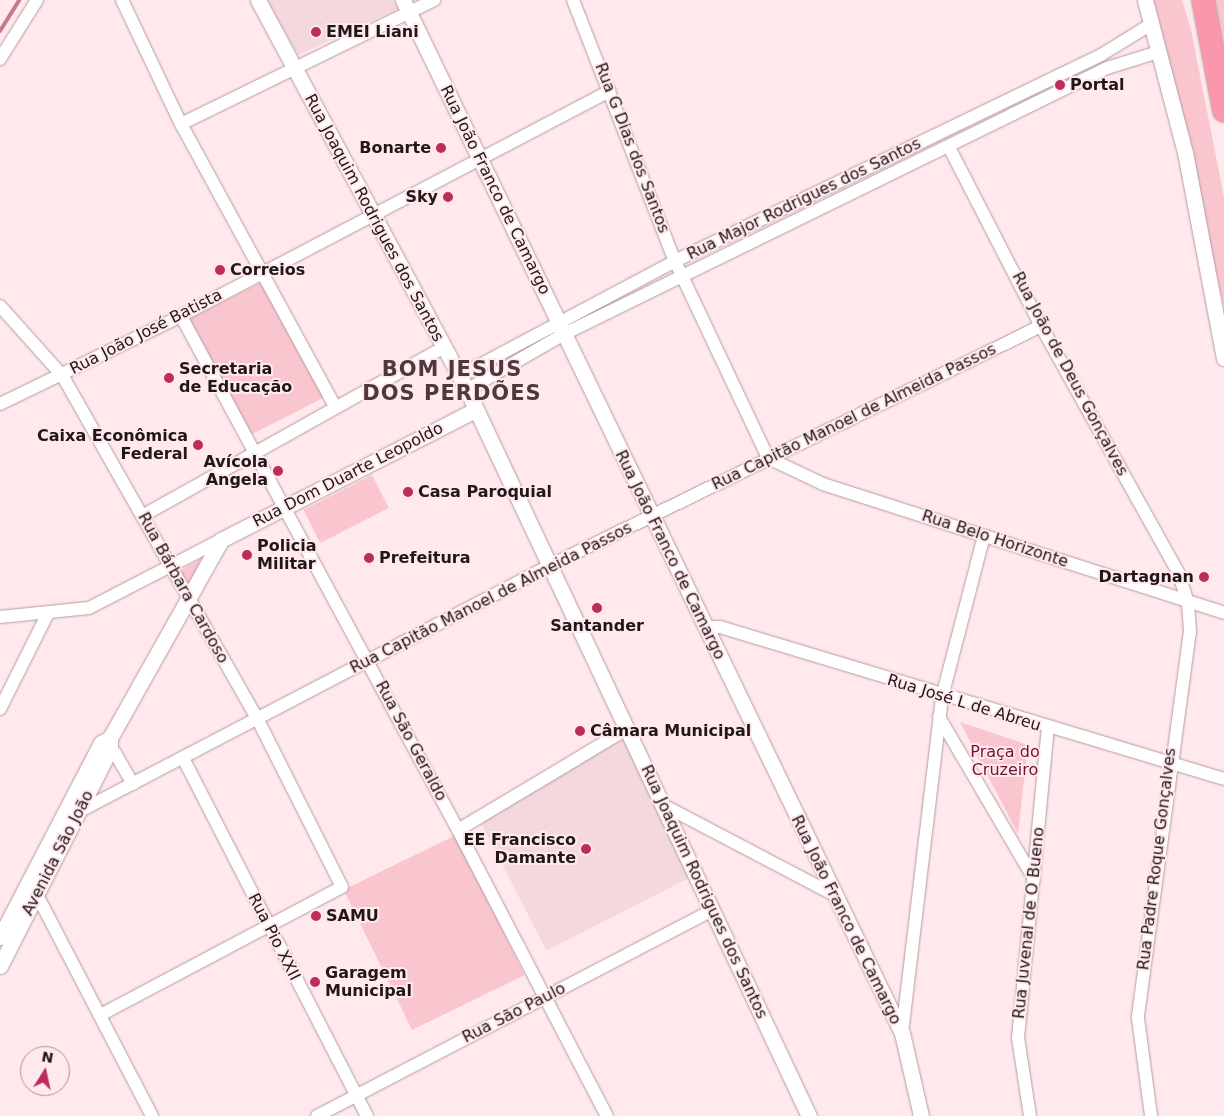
<!DOCTYPE html>
<meta charset="utf-8">
<style>
body{margin:0}
#map{position:relative;width:1224px;height:1116px;overflow:hidden;background:#ffe9ed;font-family:"DejaVu Sans",sans-serif}
div>[style]{position:absolute}
.built>*{inset:0;background:#f4d8dd;transform-origin:0 0}
.green>*{inset:0;background:#f9c6d0;transform-origin:0 0}
.stream>*{height:4px;margin:-2px;padding:0 2px;transform-origin:2px;border-radius:2px;background:#c8798a}
.roads{filter:drop-shadow(0 0 1px #b49b9f) drop-shadow(0 0 1px #b49b9f)}
.minor>*{height:12px;margin:-6px;padding:0 6px;transform-origin:6px;border-radius:6px;background:#fff}
.tertiary>*{height:15px;margin:-7.5px;padding:0 7.5px;transform-origin:7.5px;border-radius:7.5px;background:#fff}
.motorway>*{height:22px;margin:-11px;padding:0 11px;transform-origin:11px;border-radius:11px;background:#fb97ad}
.dots>*{width:14px;height:14px;translate:-50% -50%;box-sizing:border-box;border:2px solid #ffe9ed;border-radius:50%}
span{translate:-50% -50%;white-space:nowrap;text-align:center;line-height:1.15;-webkit-text-stroke:4px #ffe9ed;paint-order:stroke}
.poi-label{font-size:16px;color:#201718;font-weight:700}
.left{translate:0 -50%;text-align:left}
.right{translate:-100% -50%;text-align:right}
.street-label{font-size:16px;color:#201718}
.park-label{font-size:16px;color:#721234}
.district-label{font-size:21px;color:#4d383c;font-weight:700;letter-spacing:1px}
.north{position:absolute;left:20px;top:1046px;width:50px;height:50px;box-sizing:border-box;background:#ffe9ed;border:1px solid #a69598;border-radius:50%;rotate:10deg;font-size:14px;font-weight:700;line-height:20px;text-align:center;color:#201718}
.north::after{content:'';display:block;margin:auto;width:18px;height:22px;background:#bb2d5c;clip-path:polygon(50% 0,100% 100%,50% 72%,0 100%)}
</style>
<div id="map">
<div class="built">
<div style="clip-path:polygon(266px 0,393px 0,398px 9px,298px 55px)"></div>
<div style="left:623px;top:740px;width:153px;height:164px;rotate:63deg"></div>
</div>
<div class="green">
<div style="clip-path:polygon(1154px 0,1182px 0,1191px 30px,1224px 197px,1224px 307px)"></div>
<div style="clip-path:polygon(1211px 0,1224px 0,1224px 62px)"></div>
<div style="left:266px;top:280px;width:131px;height:86px;rotate:63deg"></div>
<div style="left:372px;top:475px;width:37px;height:77px;rotate:63deg"></div>
<div style="clip-path:polygon(202px 558px,189px 585px,180px 571px)"></div>
<div style="clip-path:polygon(960px 722px,1028px 745px,1018px 834px)"></div>
<div style="left:456px;top:835px;width:156px;height:125px;rotate:64deg"></div>
</div>
<div class="stream">
<div style="left:0;top:31px;width:36px;rotate:-58deg"></div>
</div>
<div class="roads">
<div class="minor">
<div style="left:122px;top:0;width:137px;rotate:64.6deg"></div>
<div style="left:181px;top:124px;width:321px;rotate:61.4deg"></div>
<div style="left:573px;top:0;width:280px;rotate:68.7deg"></div>
<div style="left:675px;top:261px;width:218px;rotate:64.7deg"></div>
<div style="left:0;top:59px;width:70px;rotate:-57.9deg"></div>
<div style="left:181px;top:124px;width:282px;rotate:-26.1deg"></div>
<div style="left:949px;top:147px;width:201px;rotate:62.8deg"></div>
<div style="left:1041px;top:326px;width:282px;rotate:60.9deg"></div>
<div style="left:1178px;top:572px;width:33px;rotate:72deg"></div>
<div style="left:1188px;top:603px;width:28px;rotate:86deg"></div>
<div style="left:1190px;top:631px;width:390px;rotate:97.7deg"></div>
<div style="left:1138px;top:1018px;width:99px;rotate:82.4deg"></div>
<div style="left:0;top:306px;width:93px;rotate:48.1deg"></div>
<div style="left:62px;top:375px;width:395px;rotate:60.4deg"></div>
<div style="left:257px;top:718px;width:189px;rotate:63.3deg"></div>
<div style="left:342px;top:887px;width:274px;rotate:152.1deg"></div>
<div style="left:181px;top:316px;width:584px;rotate:61.68deg"></div>
<div style="left:458px;top:830px;width:322px;rotate:62.5deg"></div>
<div style="left:459px;top:376px;width:245px;rotate:-28deg"></div>
<div style="left:675px;top:261px;width:473px;rotate:-25.8deg"></div>
<div style="left:1101px;top:55px;width:57px;rotate:-31.5deg"></div>
<div style="left:467px;top:390px;width:112px;rotate:-30deg"></div>
<div style="left:564px;top:334px;width:500px;rotate:-26.1deg"></div>
<div style="left:1013px;top:114px;width:105px;rotate:-26.1deg"></div>
<div style="left:1107px;top:68px;width:53px;rotate:-17.4deg"></div>
<div style="left:0;top:404px;width:201px;rotate:-25.9deg"></div>
<div style="left:181px;top:316px;width:484px;rotate:-27.7deg"></div>
<div style="left:768px;top:458px;width:61px;rotate:25.3deg"></div>
<div style="left:823px;top:484px;width:421px;rotate:17.8deg"></div>
<div style="left:142px;top:516px;width:346px;rotate:-29.2deg"></div>
<div style="left:0;top:617px;width:89px;rotate:-5.8deg"></div>
<div style="left:89px;top:608px;width:148px;rotate:-27.3deg"></div>
<div style="left:705px;top:627px;width:15px"></div>
<div style="left:720px;top:627px;width:526px;rotate:16.78deg"></div>
<div style="left:0;top:709px;width:105px;rotate:-63.4deg"></div>
<div style="left:939px;top:717px;width:188px;rotate:59.6deg"></div>
<div style="left:104px;top:745px;width:14px;rotate:36deg"></div>
<div style="left:115px;top:753px;width:36px;rotate:60deg"></div>
<div style="left:183px;top:758px;width:403px;rotate:62.8deg"></div>
<div style="left:665px;top:806px;width:187px;rotate:27.7deg"></div>
<div style="left:80px;top:811px;width:529px;rotate:-27.58deg"></div>
<div style="left:549px;top:566px;width:547px;rotate:-26deg"></div>
<div style="left:458px;top:830px;width:197px;rotate:-30.9deg"></div>
<div style="left:30px;top:890px;width:9px;rotate:36deg"></div>
<div style="left:37px;top:895px;width:249px;rotate:62.5deg"></div>
<div style="left:902px;top:1033px;width:338px;rotate:-83.2deg"></div>
<div style="left:942px;top:697px;width:166px;rotate:-75.4deg"></div>
<div style="left:317px;top:1116px;width:445px;rotate:-27.5deg"></div>
<div style="left:1030px;top:1116px;width:79px;rotate:-98.7deg"></div>
<div style="left:1018px;top:1038px;width:310px;rotate:-84.5deg"></div>
</div>
<div class="tertiary">
<div style="left:258px;top:0;width:442px;rotate:61.8deg"></div>
<div style="left:467px;top:390px;width:803px;rotate:64.78deg"></div>
<div style="left:403px;top:0;width:1147px;rotate:64.22deg"></div>
<div style="left:902px;top:1033px;width:85px;rotate:77.1deg"></div>
<div style="left:1145px;top:0;width:157px;rotate:75.3deg"></div>
<div style="left:1185px;top:152px;width:210px;rotate:79.3deg"></div>
<div style="left:0;top:937px;width:219px;rotate:-62.5deg"></div>
<div style="left:101px;top:743px;width:10px;rotate:-29deg"></div>
<div style="left:110px;top:738px;width:227px;rotate:-60.7deg"></div>
<div style="left:221px;top:540px;width:285px;rotate:-27.1deg"></div>
<div style="left:0;top:966px;width:243px;rotate:-63.1deg"></div>
<div style="left:110px;top:749px;width:11px;rotate:-90deg"></div>
</div>
<div class="motorway">
<div style="left:1203px;top:0;width:113px;rotate:79.3deg"></div>
</div>
</div>
<div class="dots">
<div style="left:316px;top:32px;background:#bb2d5c"></div>
<div style="left:1060px;top:85px;background:#bb2d5c"></div>
<div style="left:441px;top:148px;background:#bb2d5c"></div>
<div style="left:448px;top:197px;background:#bb2d5c"></div>
<div style="left:220px;top:270px;background:#bb2d5c"></div>
<div style="left:169px;top:378px;background:#bb2d5c"></div>
<div style="left:198px;top:445px;background:#bb2d5c"></div>
<div style="left:278px;top:471px;background:#bb2d5c"></div>
<div style="left:408px;top:492px;background:#bb2d5c"></div>
<div style="left:247px;top:555px;background:#bb2d5c"></div>
<div style="left:369px;top:558px;background:#bb2d5c"></div>
<div style="left:1204px;top:577px;background:#bb2d5c"></div>
<div style="left:597px;top:608px;background:#bb2d5c"></div>
<div style="left:580px;top:731px;background:#bb2d5c"></div>
<div style="left:586px;top:849px;background:#bb2d5c"></div>
<div style="left:316px;top:916px;background:#bb2d5c"></div>
<div style="left:315px;top:982px;background:#bb2d5c"></div>
</div>
<div class="poi-label">
<span class="left" style="left:326px;top:32px">EMEI Liani</span>
<span class="left" style="left:1070px;top:85px">Portal</span>
<span class="right" style="left:431px;top:148px">Bonarte</span>
<span class="right" style="left:438px;top:197px">Sky</span>
<span class="left" style="left:230px;top:270px">Correios</span>
<span class="left" style="left:179px;top:378px">Secretaria<br>de Educação</span>
<span class="right" style="left:188px;top:445px">Caixa Econômica<br>Federal</span>
<span class="right" style="left:268px;top:471px">Avícola<br>Angela</span>
<span class="left" style="left:418px;top:492px">Casa Paroquial</span>
<span class="left" style="left:257px;top:555px">Policia<br>Militar</span>
<span class="left" style="left:379px;top:558px">Prefeitura</span>
<span class="right" style="left:1194px;top:577px">Dartagnan</span>
<span style="left:597px;top:626px">Santander</span>
<span class="left" style="left:590px;top:731px">Câmara Municipal</span>
<span class="right" style="left:576px;top:849px">EE Francisco<br>Damante</span>
<span class="left" style="left:326px;top:916px">SAMU</span>
<span class="left" style="left:325px;top:982px">Garagem<br>Municipal</span>
</div>
<div class="street-label">
<span style="left:632px;top:148px;rotate:69deg">Rua G Dias dos Santos</span>
<span style="left:495px;top:190px;rotate:64deg">Rua João Franco de Camargo</span>
<span style="left:804px;top:199px;rotate:-26deg">Rua Major Rodrigues dos Santos</span>
<span style="left:374px;top:218px;rotate:62deg">Rua Joaquim Rodrigues dos Santos</span>
<span style="left:146px;top:332px;rotate:-27deg">Rua João José Batista</span>
<span style="left:1070px;top:374px;rotate:62deg">Rua João de Deus Gonçalves</span>
<span style="left:854px;top:417px;rotate:-26deg">Rua Capitão Manoel de Almeida Passos</span>
<span style="left:348px;top:475px;rotate:-27deg">Rua Dom Duarte Leopoldo</span>
<span style="left:995px;top:539px;rotate:18deg">Rua Belo Horizonte</span>
<span style="left:670px;top:555px;rotate:64deg">Rua João Franco de Camargo</span>
<span style="left:183px;top:588px;rotate:61deg">Rua Bárbara Cardoso</span>
<span style="left:491px;top:598px;rotate:-27deg">Rua Capitão Manoel de Almeida Passos</span>
<span style="left:964px;top:703px;rotate:17deg">Rua José L de Abreu</span>
<span style="left:411px;top:741px;rotate:62deg">Rua São Geraldo</span>
<span style="left:58px;top:853px;rotate:-63deg">Avenida São João</span>
<span style="left:1157px;top:859px;rotate:-83deg">Rua Padre Roque Gonçalves</span>
<span style="left:704px;top:892px;rotate:65deg">Rua Joaquim Rodrigues dos Santos</span>
<span style="left:846px;top:920px;rotate:64deg">Rua João Franco de Camargo</span>
<span style="left:1029px;top:923px;rotate:-84deg">Rua Juvenal de O Bueno</span>
<span style="left:274px;top:937px;rotate:63deg">Rua Pio XXII</span>
<span style="left:514px;top:1013px;rotate:-27deg">Rua São Paulo</span>
</div>
<div class="park-label">
<span style="left:1005px;top:761px">Praça do<br>Cruzeiro</span>
</div>
<div class="district-label">
<span style="left:452px;top:381px">BOM JESUS<br>DOS PERDÕES</span>
</div>
<div class="north">N</div>
</div>
